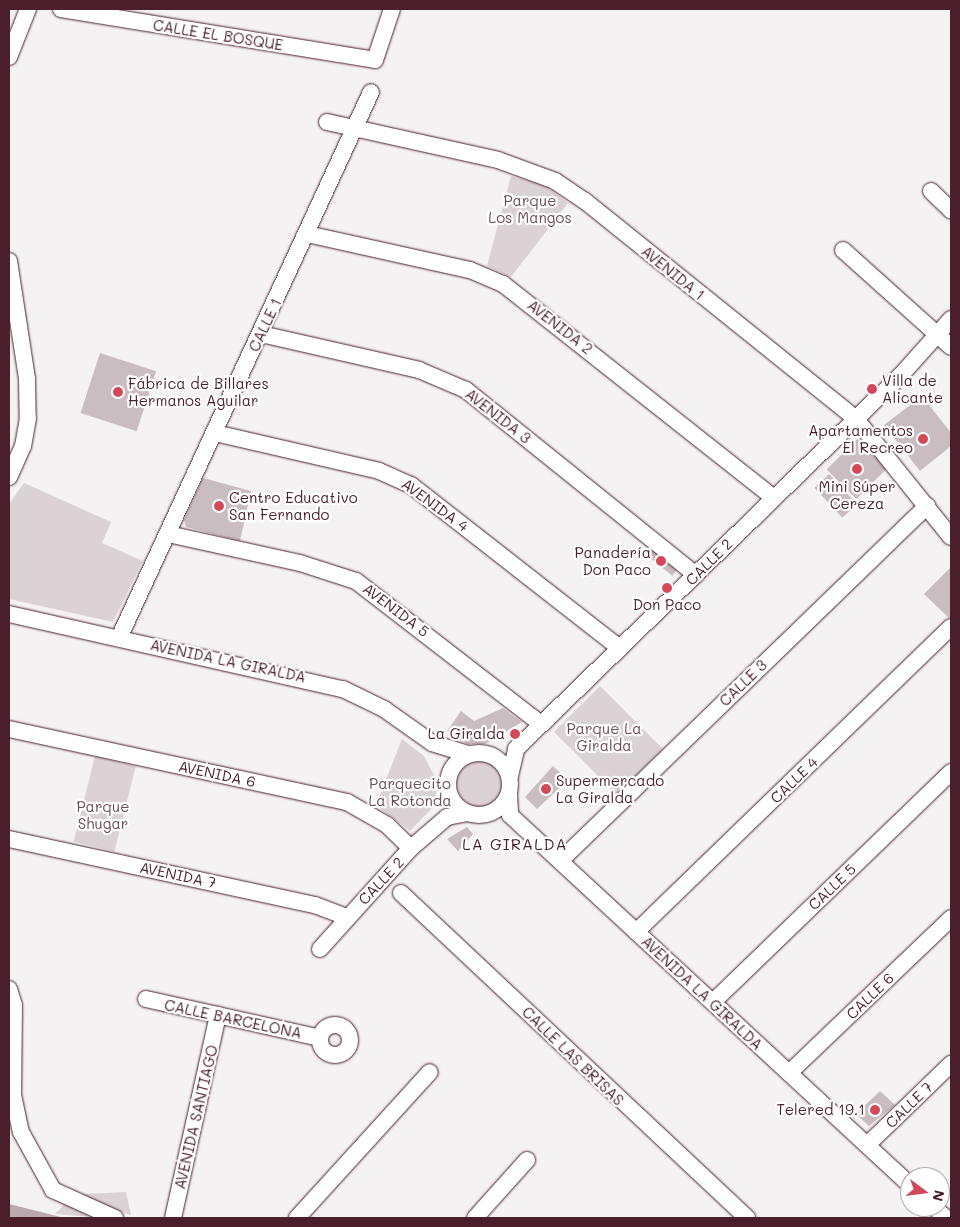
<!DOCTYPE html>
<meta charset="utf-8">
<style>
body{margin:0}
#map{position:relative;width:960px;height:1227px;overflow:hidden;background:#f4f2f2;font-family:Mali,sans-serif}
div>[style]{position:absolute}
.green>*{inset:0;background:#dbd2d5;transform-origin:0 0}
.round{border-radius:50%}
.water>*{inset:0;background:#baa9ae}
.building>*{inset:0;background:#cabdc1;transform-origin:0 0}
.roads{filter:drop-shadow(0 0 1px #4a1f2b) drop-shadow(0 0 1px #4a1f2b)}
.street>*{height:16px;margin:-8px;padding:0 8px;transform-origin:8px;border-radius:8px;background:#fff}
.street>.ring{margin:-8px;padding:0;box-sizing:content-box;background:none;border:16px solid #fff;border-radius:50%}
.dots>*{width:14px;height:14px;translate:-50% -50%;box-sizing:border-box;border:2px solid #fff;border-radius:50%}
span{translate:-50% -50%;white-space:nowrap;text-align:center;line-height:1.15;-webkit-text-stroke:4.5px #fff;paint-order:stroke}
.street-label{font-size:15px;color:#4a1f2b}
.park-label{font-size:15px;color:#6e4c56}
.poi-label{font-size:15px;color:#4a1f2b}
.left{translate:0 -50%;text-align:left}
.right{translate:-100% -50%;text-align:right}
.neighbourhood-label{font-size:16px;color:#4a1f2b;letter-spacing:1px}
.frame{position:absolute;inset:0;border:10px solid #4a1f2b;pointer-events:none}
.north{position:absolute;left:900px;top:1167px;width:50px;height:50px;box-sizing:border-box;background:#fff;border:1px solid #b7a5aa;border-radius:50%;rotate:105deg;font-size:14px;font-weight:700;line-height:20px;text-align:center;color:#4a1f2b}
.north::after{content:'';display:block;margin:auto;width:18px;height:22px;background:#d1495b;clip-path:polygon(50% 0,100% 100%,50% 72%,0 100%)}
</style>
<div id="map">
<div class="green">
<div style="clip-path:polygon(511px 176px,545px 185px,568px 203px,511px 277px,487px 266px)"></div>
<div style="clip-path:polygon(24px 483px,111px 522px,102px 543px,143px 561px,113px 622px,9px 599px,9px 504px)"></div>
<div style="left:600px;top:686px;width:89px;height:65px;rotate:45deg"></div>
<div style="clip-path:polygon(402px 739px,424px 756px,437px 781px,435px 805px,410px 831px,376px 805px)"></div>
<div style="left:95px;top:756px;width:42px;height:88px;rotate:14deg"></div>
<div class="round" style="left:457px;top:761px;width:46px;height:46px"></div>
<div style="clip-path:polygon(126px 1192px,131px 1215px,82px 1197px,84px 1194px)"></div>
<div style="clip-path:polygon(66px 1203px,104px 1218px,55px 1214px)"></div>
</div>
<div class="water">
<div style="clip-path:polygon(9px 1204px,65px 1218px,9px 1218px)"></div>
</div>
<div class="building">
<div style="left:100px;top:353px;width:59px;height:63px;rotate:18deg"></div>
<div style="clip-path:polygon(922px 396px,951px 433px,951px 446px,920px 471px,884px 425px)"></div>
<div style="left:857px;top:439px;width:42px;height:43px;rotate:45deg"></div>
<div style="left:829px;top:474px;width:41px;height:20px;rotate:47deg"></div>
<div style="clip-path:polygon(203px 478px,251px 491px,240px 541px,186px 527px,184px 520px)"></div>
<div style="left:650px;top:546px;width:36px;height:9px;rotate:39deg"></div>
<div style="clip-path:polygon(951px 567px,951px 618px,950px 619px,924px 594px)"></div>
<div style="clip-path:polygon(503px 708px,522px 722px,485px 744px,467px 744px,447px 731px,461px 711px,474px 721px)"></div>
<div style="clip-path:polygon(553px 766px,568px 780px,537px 809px,525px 797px)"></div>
<div style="clip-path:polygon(467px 827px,473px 834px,458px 851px,447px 839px)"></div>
<div style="clip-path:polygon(880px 1091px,895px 1105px,869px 1126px,856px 1114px)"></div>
</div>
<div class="roads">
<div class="street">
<div style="left:61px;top:9px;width:318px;rotate:9.2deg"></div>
<div style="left:375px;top:60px;width:54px;rotate:-71.6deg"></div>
<div style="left:9px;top:57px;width:52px;rotate:-68.4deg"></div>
<div style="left:327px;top:122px;width:175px;rotate:12.5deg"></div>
<div style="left:498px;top:160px;width:61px;rotate:20.2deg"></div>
<div style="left:555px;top:181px;width:36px;rotate:34deg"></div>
<div style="left:585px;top:201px;width:348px;rotate:38.8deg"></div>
<div style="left:856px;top:419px;width:151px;rotate:51.2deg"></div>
<div style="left:931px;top:191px;width:28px;rotate:44deg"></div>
<div style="left:307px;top:234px;width:167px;rotate:12.5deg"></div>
<div style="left:470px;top:270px;width:36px;rotate:23deg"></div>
<div style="left:503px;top:284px;width:345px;rotate:38.3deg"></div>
<div style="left:843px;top:250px;width:145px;rotate:41.9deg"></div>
<div style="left:9px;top:261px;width:119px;rotate:81.3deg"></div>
<div style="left:27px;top:379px;width:39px;rotate:89deg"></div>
<div style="left:28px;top:418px;width:28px;rotate:100deg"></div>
<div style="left:23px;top:446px;width:34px;rotate:114deg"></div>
<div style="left:261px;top:334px;width:162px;rotate:12.8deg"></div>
<div style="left:419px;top:370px;width:51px;rotate:23.1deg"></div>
<div style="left:466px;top:390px;width:295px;rotate:38.8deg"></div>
<div style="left:215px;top:433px;width:168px;rotate:13deg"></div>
<div style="left:379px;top:471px;width:35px;rotate:24deg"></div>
<div style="left:411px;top:485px;width:265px;rotate:38deg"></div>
<div style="left:168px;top:534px;width:135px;rotate:12.4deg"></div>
<div style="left:300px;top:563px;width:59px;rotate:17.8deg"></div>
<div style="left:356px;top:581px;width:234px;rotate:37.7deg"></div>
<div style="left:9px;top:614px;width:342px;rotate:12.7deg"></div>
<div style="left:343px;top:689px;width:46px;rotate:26deg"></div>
<div style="left:384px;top:709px;width:59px;rotate:35.3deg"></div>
<div style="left:432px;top:743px;width:38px;rotate:17deg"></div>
<div style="left:119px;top:638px;width:601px;rotate:-65.22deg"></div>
<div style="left:9px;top:729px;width:346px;rotate:12.2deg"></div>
<div style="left:347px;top:802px;width:46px;rotate:29.9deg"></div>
<div style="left:387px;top:825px;width:33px;rotate:44deg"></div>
<div class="ring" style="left:448px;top:753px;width:46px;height:46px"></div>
<div style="left:510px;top:776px;width:28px;rotate:-77deg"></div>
<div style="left:516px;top:749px;width:537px;rotate:-44.17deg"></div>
<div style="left:901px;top:375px;width:75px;rotate:-48.2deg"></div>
<div style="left:509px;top:794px;width:21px;rotate:87deg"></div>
<div style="left:510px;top:815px;width:545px;rotate:42.77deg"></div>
<div style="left:9px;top:839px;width:313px;rotate:12.2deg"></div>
<div style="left:315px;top:905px;width:33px;rotate:21deg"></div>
<div style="left:560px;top:861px;width:511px;rotate:-44.05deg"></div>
<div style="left:401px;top:893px;width:475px;rotate:43.2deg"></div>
<div style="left:636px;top:932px;width:438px;rotate:-44.1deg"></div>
<div style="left:320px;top:949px;width:136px;rotate:-48deg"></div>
<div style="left:411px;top:848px;width:48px;rotate:-40.7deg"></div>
<div style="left:447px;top:817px;width:21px;rotate:-11deg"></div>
<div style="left:9px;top:989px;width:17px;rotate:73deg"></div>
<div style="left:14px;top:1005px;width:90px;rotate:90.6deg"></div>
<div style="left:13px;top:1095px;width:38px;rotate:78deg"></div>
<div style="left:21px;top:1132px;width:66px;rotate:61.1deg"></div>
<div style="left:53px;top:1190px;width:68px;rotate:24.3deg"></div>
<div style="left:146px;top:999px;width:178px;rotate:12.6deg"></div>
<div style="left:713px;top:1002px;width:331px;rotate:-44deg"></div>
<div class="ring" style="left:320px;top:1025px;width:14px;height:14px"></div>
<div style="left:789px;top:1073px;width:224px;rotate:-43.7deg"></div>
<div style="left:867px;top:1145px;width:117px;rotate:-44deg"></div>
<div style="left:934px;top:1207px;width:16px;rotate:43deg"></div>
<div style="left:173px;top:1218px;width:208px;rotate:-77.5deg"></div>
<div style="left:297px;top:1218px;width:197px;rotate:-47.7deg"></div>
<div style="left:475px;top:1218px;width:78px;rotate:-48.1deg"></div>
</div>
</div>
<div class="dots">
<div style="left:872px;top:389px;background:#d1495b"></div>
<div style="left:118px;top:392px;background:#d1495b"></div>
<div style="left:923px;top:439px;background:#d1495b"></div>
<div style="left:857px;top:469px;background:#d1495b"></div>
<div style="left:219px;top:506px;background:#d1495b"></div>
<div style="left:661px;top:561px;background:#d1495b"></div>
<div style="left:667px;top:588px;background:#d1495b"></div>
<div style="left:515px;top:734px;background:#d1495b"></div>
<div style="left:546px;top:789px;background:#d1495b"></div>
<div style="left:875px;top:1110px;background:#d1495b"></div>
</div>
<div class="street-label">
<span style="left:218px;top:35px;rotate:9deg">CALLE EL BOSQUE</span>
<span style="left:673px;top:273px;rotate:39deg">AVENIDA 1</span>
<span style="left:265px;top:325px;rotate:-65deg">CALLE 1</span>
<span style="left:560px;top:327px;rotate:38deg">AVENIDA 2</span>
<span style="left:498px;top:416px;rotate:38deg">AVENIDA 3</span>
<span style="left:435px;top:505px;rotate:36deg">AVENIDA 4</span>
<span style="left:709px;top:562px;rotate:-45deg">CALLE 2</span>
<span style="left:396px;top:610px;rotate:37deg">AVENIDA 5</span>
<span style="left:228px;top:661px;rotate:12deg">AVENIDA LA GIRALDA</span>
<span style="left:743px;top:683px;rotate:-44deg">CALLE 3</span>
<span style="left:217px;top:774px;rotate:12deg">AVENIDA 6</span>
<span style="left:794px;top:780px;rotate:-44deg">CALLE 4</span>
<span style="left:178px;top:875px;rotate:12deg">AVENIDA 7</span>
<span style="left:381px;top:881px;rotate:-47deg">CALLE 2</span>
<span style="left:832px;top:887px;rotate:-44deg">CALLE 5</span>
<span style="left:702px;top:993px;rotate:43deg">AVENIDA LA GIRALDA</span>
<span style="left:870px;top:996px;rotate:-44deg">CALLE 6</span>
<span style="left:233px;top:1019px;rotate:12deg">CALLE BARCELONA</span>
<span style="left:573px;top:1056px;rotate:44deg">CALLE LAS BRISAS</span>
<span style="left:909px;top:1105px;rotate:-44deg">CALLE 7</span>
<span style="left:196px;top:1117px;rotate:-77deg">AVENIDA SANTIAGO</span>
</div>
<div class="park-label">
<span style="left:530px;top:209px">Parque<br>Los Mangos</span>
<span style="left:604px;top:737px">Parque La<br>Giralda</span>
<span style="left:410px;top:792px">Parquecito<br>La Rotonda</span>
<span style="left:103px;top:815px">Parque<br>Shugar</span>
</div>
<div class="poi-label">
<span class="left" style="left:882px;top:389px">Villa de<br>Alicante</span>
<span class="left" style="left:128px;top:392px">Fábrica de Billares<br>Hermanos Aguilar</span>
<span class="right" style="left:913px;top:439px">Apartamentos<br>El Recreo</span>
<span style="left:857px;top:495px">Mini Súper<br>Cereza</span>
<span class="left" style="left:229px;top:506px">Centro Educativo<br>San Fernando</span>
<span class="right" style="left:651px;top:561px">Panadería<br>Don Paco</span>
<span style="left:667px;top:605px">Don Paco</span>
<span class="right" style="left:505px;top:734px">La Giralda</span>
<span class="left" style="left:556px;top:789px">Supermercado<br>La Giralda</span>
<span class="right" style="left:865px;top:1110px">Telered 19.1</span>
</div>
<div class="neighbourhood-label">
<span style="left:515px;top:844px">LA GIRALDA</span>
</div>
<div class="frame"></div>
<div class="north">N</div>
</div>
